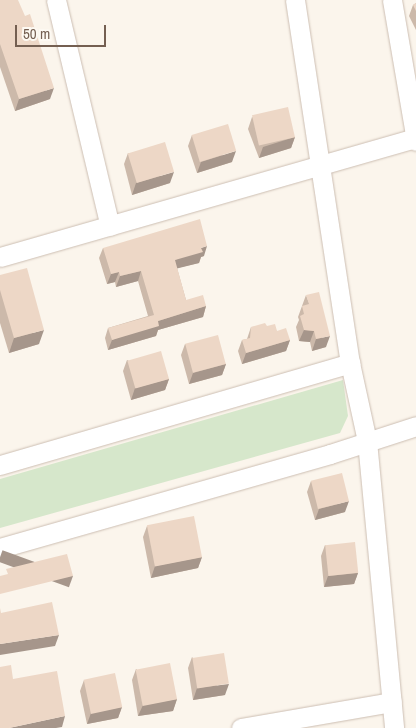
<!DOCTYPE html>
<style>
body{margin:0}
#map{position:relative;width:416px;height:728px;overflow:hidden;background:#fbf5ec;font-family:"Archivo Narrow",sans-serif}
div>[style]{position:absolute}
.green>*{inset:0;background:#d6e7cb}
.roads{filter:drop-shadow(0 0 1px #ccbeb2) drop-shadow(0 0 1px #ccbeb2)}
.minor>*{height:19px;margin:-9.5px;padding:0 9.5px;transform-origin:9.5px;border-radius:9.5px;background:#fff}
.wall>*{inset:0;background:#ccb9aa}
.shaded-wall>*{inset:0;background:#a6968b;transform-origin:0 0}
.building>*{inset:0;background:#edd7c6;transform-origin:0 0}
span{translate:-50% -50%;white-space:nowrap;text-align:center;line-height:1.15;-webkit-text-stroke:4px #fdf9f2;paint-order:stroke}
.scale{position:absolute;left:15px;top:25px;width:91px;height:22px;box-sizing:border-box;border:2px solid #745f51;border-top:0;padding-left:6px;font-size:15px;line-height:18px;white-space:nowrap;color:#745f51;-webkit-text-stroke:4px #fdf9f2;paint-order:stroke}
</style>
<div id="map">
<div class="green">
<div style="clip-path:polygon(343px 380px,348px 416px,340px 433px,0 528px,0 479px)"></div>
</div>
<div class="roads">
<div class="minor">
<div style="left:56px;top:0;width:232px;rotate:76.6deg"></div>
<div style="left:295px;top:0;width:367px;rotate:81.4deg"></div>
<div style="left:350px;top:363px;width:80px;rotate:77.7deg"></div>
<div style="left:367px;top:441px;width:288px;rotate:84.6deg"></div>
<div style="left:392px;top:0;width:143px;rotate:80.3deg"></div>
<div style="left:0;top:257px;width:432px;rotate:-16deg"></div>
<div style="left:0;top:465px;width:365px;rotate:-16.2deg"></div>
<div style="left:0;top:548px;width:343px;rotate:-15.9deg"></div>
<div style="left:330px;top:454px;width:90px;rotate:-18deg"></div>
<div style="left:241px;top:728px;width:153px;rotate:-9.8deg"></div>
</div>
</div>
<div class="wall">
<div style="clip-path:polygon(0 0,50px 99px,15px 111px,0 67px)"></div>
<div style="clip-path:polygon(416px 3px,416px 30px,409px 16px,413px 5px)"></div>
<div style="clip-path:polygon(252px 117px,295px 137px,291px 148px,259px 158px,248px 129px)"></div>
<div style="clip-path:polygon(192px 135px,232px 162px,197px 173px,188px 146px)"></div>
<div style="clip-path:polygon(128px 153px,170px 183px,132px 195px,124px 164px)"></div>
<div style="clip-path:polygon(103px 248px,204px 256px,201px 257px,199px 263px,177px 268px,186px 300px,206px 306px,203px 317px,158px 330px,156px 336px,108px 350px,105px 338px,108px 328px,148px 316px,138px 281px,116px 287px,115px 282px,107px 284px,99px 258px)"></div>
<div style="clip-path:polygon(0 275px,39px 344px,9px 353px,0 323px)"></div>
<div style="clip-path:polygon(306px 295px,326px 347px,312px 351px,310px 342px,299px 341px,296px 327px,299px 320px,298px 317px)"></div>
<div style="clip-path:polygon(267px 326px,277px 331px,290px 340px,286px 351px,242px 364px,238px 351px,242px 340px,247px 339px,251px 327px)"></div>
<div style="clip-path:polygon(185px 344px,226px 364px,222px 375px,189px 384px,181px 355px)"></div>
<div style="clip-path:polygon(127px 360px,169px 379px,165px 390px,131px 400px,123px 371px)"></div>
<div style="clip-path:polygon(311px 481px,345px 512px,315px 520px,307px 492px)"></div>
<div style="clip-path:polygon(147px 526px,202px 557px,198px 568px,151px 578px,143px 537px)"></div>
<div style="clip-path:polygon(325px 545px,358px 573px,354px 584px,324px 587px,321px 556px)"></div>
<div style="clip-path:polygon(192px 657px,225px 695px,193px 700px,188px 668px)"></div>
<div style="clip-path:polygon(136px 669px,177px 699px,173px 711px,138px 716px,132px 680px)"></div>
<div style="clip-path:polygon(84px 680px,122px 707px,118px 718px,87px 724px,80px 691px)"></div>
</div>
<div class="shaded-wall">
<div style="clip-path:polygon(54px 88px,50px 99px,15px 111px,19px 99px)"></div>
<div style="clip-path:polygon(295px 137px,291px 148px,259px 158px,263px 147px)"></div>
<div style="clip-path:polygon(236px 151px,232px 162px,197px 173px,201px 162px)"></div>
<div style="clip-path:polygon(174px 172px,170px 183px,132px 195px,136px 183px)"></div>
<div style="clip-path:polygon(207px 246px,204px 256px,201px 257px,199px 263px,171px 270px,175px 260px,201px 248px)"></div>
<div style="clip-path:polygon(141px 271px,138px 281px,116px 287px,120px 276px)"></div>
<div style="clip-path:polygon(119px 272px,115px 282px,107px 284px,111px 274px)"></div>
<div style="clip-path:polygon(206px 306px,203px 317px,158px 330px,156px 336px,108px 350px,112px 340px,158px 321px)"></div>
<div style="clip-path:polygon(44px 330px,39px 344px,9px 353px,14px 338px)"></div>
<div style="clip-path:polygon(304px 330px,314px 331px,310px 342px,299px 341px)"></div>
<div style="clip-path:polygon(330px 336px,326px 347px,312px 351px,316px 339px)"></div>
<div style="clip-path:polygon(290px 340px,286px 351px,242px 364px,246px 353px)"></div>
<div style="clip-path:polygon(226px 364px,222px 375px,189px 384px,193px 373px)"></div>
<div style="clip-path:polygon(169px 379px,165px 390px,131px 400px,135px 388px)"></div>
<div style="clip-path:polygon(349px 501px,345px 512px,315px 520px,319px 509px)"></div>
<div style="clip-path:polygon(202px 557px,198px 568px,151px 578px,155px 566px)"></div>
<div style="clip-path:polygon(358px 573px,354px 584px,324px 587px,328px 576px)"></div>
<div style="left:73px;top:576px;width:12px;height:75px;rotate:110deg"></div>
<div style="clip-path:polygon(59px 635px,55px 646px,0 655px,0 644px)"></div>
<div style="clip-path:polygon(229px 684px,225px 695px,193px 700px,197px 688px)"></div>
<div style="clip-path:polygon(177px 699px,173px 711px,138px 716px,143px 705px)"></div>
<div style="clip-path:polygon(122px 707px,118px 718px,87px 724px,91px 713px)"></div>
<div style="clip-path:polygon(65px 716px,62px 727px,56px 728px,9px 728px)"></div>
</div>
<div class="building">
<div style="clip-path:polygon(0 0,18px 0,25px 16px,30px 14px,54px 88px,19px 99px,0 44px)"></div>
<div style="clip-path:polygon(416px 3px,416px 11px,413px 5px)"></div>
<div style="left:288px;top:107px;width:31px;height:37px;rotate:77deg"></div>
<div style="left:228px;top:124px;width:28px;height:38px;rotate:73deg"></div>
<div style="left:165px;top:142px;width:31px;height:39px;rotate:73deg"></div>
<div style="clip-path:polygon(200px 219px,207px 246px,201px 248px,203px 252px,175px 260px,186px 300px,203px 295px,206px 306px,158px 321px,159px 326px,112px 340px,108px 328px,154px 315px,141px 271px,120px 276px,119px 272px,111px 274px,103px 248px)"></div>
<div style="clip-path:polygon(27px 268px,44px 330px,14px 338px,0 290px,0 275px)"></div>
<div style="clip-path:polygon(319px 292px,330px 336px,316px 339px,314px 331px,304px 330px,300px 316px,304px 314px,302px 306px,309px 304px,306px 295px)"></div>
<div style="clip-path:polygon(265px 323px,267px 326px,275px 324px,277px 331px,286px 328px,290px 340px,246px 353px,242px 340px,250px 338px,251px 327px)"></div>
<div style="left:218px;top:335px;width:30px;height:34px;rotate:75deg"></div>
<div style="left:161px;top:351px;width:29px;height:35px;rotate:74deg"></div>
<div style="left:342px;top:473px;width:29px;height:32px;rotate:76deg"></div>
<div style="left:194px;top:516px;width:42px;height:48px;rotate:79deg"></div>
<div style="left:355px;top:542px;width:31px;height:30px;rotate:84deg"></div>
<div style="clip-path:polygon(67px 554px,73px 576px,0 594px,0 576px,8px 574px,6px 569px)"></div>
<div style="clip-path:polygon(52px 602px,59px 635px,0 644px,0 608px,1px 613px)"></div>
<div style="left:224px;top:653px;width:31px;height:32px;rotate:81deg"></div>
<div style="left:170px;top:663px;width:37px;height:35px;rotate:79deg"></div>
<div style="clip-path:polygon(11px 665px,13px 679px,57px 671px,65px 716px,9px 728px,0 728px,0 667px)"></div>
<div style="left:115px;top:673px;width:35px;height:32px;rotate:78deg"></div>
</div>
<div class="scale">50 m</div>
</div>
